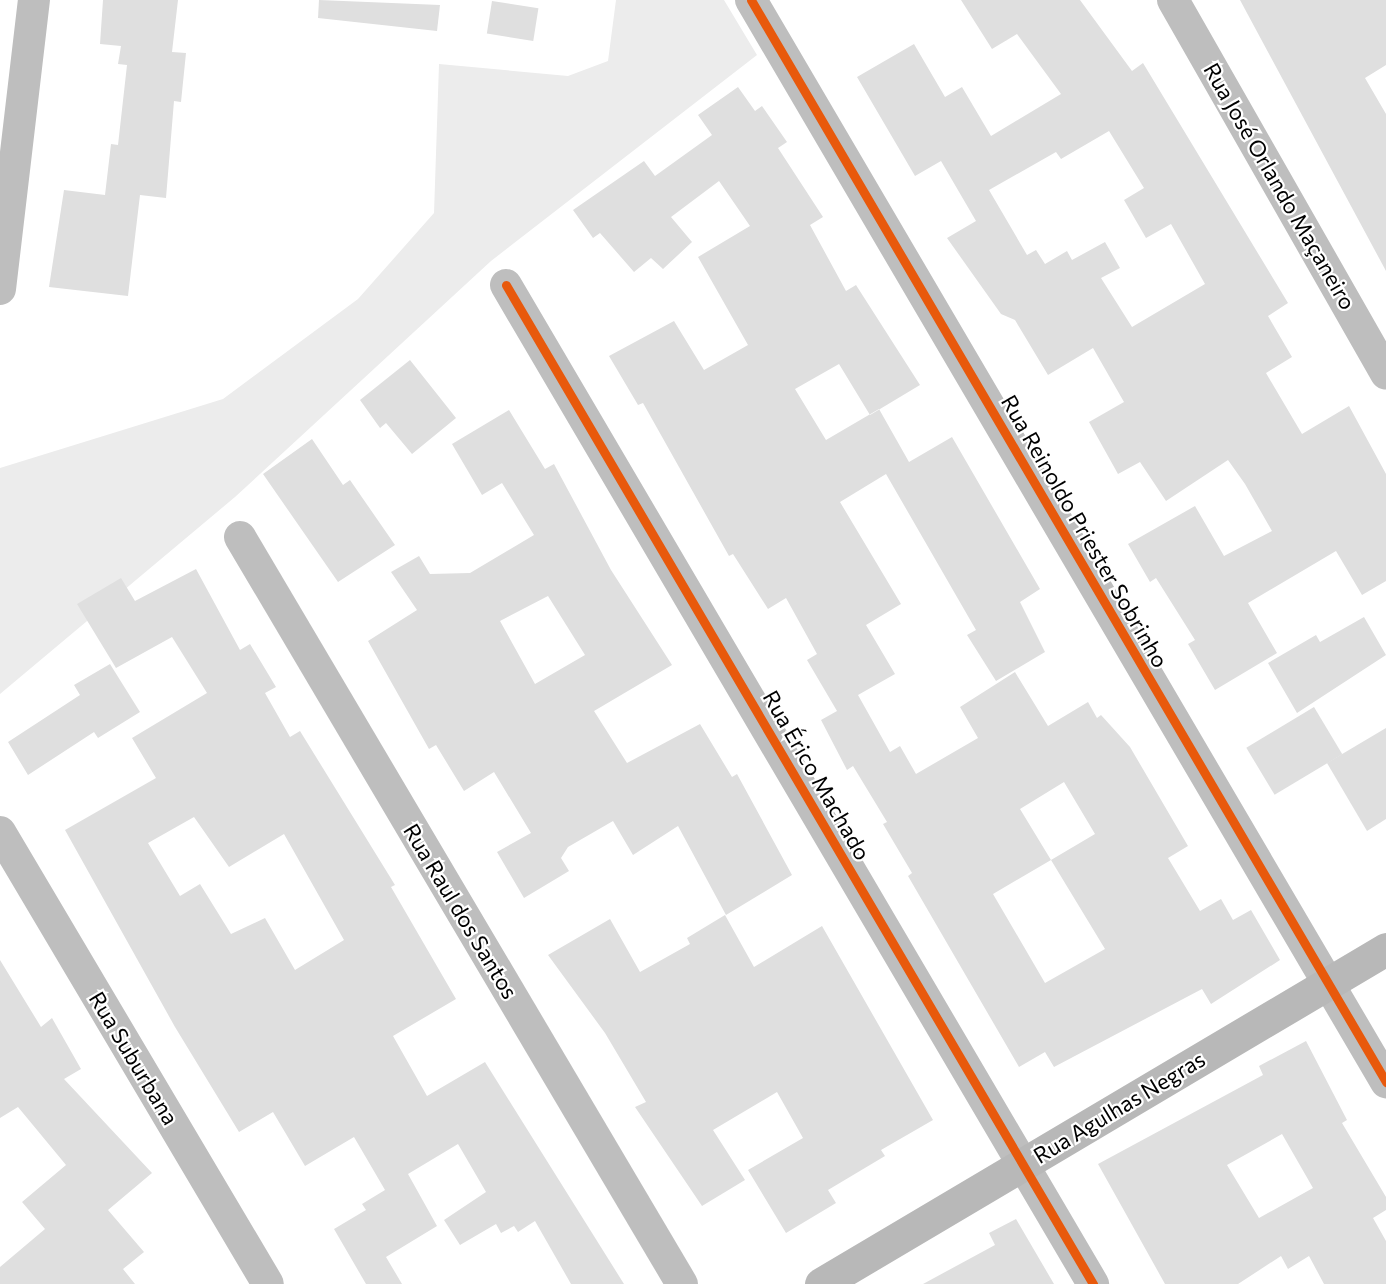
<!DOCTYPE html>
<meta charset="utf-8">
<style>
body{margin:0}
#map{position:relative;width:1386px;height:1284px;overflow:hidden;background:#fff;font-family:Commissioner,sans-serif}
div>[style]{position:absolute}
.green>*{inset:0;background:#ececec}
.building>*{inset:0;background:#dfdfdf;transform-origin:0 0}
.street>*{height:32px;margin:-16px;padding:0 16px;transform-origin:16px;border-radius:16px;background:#bebebe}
.secondary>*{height:33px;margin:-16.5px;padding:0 16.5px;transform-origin:16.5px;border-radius:16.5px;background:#b8b8b8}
.cycleway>*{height:9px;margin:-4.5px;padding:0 4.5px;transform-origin:4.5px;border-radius:4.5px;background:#e8590c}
span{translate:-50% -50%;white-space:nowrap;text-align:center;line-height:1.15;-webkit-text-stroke:4.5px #fff;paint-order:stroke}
.street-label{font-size:22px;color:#000}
</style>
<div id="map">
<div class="green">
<div style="clip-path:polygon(616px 0,724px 0,757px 55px,491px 261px,235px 497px,0 694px,0 468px,223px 399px,358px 299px,434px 213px,439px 64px,568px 76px,608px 61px)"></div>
</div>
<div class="building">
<div style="clip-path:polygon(103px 0,178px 0,172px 52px,186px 53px,181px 102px,174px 101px,166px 198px,140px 195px,128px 296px,49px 287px,64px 190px,105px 195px,111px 144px,118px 145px,127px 65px,118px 64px,121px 46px,100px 44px)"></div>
<div style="clip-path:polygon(319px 0,440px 5px,437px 31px,318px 18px)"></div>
<div style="clip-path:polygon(evenodd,961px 0,1080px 0,1132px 71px,1143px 63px,1288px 303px,1268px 316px,1292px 357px,1266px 373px,1302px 434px,1349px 406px,1386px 474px,1386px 581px,1362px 595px,1336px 551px,1248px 603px,1277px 653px,1215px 690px,1188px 644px,1195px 640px,1156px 578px,1150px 582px,1128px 544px,1195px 506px,1224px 556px,1272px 531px,1245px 484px,1228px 460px,1166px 501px,1140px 462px,1118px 474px,1089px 422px,1124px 402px,1093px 348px,1048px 375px,1015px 320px,1001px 314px,947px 238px,976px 221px,941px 161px,915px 176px,857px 77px,914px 44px,945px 97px,962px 87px,991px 136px,1061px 94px,1017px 34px,992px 49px,961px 0,1109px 131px,1144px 188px,1124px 200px,1146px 238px,1171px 224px,1205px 284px,1132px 327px,1101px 278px,1120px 268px,1105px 242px,1072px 260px,1067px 251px,1045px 264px,1036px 250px,1027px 255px,989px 190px,1056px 152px,1061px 159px,1109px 131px)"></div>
<div style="clip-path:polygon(1240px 0,1386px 0,1386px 65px,1365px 78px,1386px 114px,1386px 271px)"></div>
<div style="left:492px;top:1px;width:47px;height:33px;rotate:9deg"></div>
<div style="clip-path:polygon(evenodd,738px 87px,755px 111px,762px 106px,787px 142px,778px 148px,823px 217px,810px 225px,846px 291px,856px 285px,920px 385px,870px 415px,839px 364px,795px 389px,826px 440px,879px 409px,909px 462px,952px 437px,1040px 589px,1020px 602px,1045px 652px,996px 681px,967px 635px,976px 630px,886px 474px,840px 502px,901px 604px,866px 625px,895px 674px,858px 695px,890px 752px,900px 746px,916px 774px,978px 738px,960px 707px,1015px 672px,1048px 726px,1088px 702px,1097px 718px,1101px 715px,1130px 747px,1188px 846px,1168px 858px,1200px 911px,1221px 899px,1233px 920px,1251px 910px,1280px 960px,1211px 1004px,1202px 989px,1054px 1067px,1045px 1052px,1019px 1067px,908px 876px,912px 873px,883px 824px,887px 822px,853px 766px,847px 770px,821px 720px,837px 711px,807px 660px,817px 654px,786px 598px,768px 609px,733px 554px,729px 556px,643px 403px,638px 405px,609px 356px,674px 321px,704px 370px,748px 345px,698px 257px,750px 226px,719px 181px,671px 217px,692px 242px,663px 269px,651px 258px,634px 272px,600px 233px,593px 238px,573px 210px,644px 161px,655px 176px,712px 135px,698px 115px,738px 87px,1064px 782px,1095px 834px,1051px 860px,1020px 809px,1064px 782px,738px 87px,1051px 860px,1105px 949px,1045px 983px,993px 894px,1051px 860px)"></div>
<div style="clip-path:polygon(410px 360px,456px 418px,412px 454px,386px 423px,380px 428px,360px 400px)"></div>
<div style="clip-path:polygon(evenodd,509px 410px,545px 469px,554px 464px,611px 570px,672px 665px,594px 711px,627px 763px,700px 724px,732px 777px,737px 774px,792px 875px,726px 915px,678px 826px,633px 855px,613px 821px,568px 847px,561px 858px,569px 871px,524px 898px,497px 852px,531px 833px,494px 772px,464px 791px,436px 745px,429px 749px,368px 641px,417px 610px,391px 572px,419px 556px,430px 574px,470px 573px,534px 535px,502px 483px,482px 495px,452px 444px,509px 410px,548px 596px,585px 655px,535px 684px,500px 621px,548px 596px)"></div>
<div style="clip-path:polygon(312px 439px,343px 485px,350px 480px,395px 545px,338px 582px,263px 474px)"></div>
<div style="clip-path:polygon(evenodd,196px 569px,240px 650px,250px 644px,276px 687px,265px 693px,290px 737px,300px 731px,395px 885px,391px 887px,456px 999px,393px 1036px,427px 1096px,485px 1062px,624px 1284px,571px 1284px,535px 1221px,518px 1232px,514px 1226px,501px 1233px,496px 1224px,460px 1245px,444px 1220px,486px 1192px,458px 1144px,408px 1174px,437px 1226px,386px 1257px,402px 1284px,366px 1284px,334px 1229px,366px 1210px,362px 1204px,385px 1190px,354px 1137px,305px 1166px,273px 1112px,239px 1132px,175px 1027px,65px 830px,156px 778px,132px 738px,207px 693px,172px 637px,116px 668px,77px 604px,121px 578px,135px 601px,196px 569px,194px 817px,229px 867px,284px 834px,344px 940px,295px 970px,265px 918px,231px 934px,200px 884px,180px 896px,148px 843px,194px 817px)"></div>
<div style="clip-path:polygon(1364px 617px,1386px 655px,1297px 713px,1268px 663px,1316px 635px,1320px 642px)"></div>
<div style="clip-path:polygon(110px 664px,140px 712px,98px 738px,94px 732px,28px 775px,8px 742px,80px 695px,74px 685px)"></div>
<div style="left:1314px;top:707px;width:55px;height:79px;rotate:59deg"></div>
<div style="clip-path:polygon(1386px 728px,1386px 819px,1367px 831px,1327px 763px)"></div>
<div style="clip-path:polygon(725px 915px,754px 967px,822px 926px,933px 1120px,881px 1150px,885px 1156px,828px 1190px,836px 1203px,786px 1233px,748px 1170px,803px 1138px,777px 1092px,713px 1130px,745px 1180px,702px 1206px,635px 1107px,646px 1102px,605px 1033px,548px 955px,610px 919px,640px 972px,690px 944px,687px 938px)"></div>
<div style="clip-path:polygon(0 960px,41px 1027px,52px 1018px,81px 1069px,64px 1079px,152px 1173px,108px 1210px,144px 1252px,123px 1269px,135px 1284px,0 1284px,0 1267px,45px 1229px,22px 1202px,66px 1165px,18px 1107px,0 1118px)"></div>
<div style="clip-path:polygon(evenodd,1306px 1041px,1347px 1120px,1342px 1123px,1386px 1197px,1386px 1210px,1373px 1218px,1386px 1241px,1386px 1284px,1324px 1284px,1309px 1256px,1288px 1269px,1281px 1256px,1238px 1284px,1165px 1284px,1098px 1164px,1263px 1075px,1259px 1066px,1306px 1041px,1282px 1134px,1313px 1188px,1259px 1218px,1227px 1165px,1282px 1134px)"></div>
<div style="clip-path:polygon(1016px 1219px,1054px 1284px,923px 1284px,995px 1245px,989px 1233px)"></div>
</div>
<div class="street">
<div style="left:751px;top:0;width:1255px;rotate:59.59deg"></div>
<div style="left:1173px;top:0;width:430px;rotate:60.3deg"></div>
<div style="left:506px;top:285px;width:1159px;rotate:59.56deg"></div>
<div style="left:0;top:289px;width:291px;rotate:-83.3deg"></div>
<div style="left:240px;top:537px;width:868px;rotate:59.39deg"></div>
<div style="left:0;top:832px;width:525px;rotate:59.34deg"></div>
</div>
<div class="secondary">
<div style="left:821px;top:1284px;width:657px;rotate:-30.66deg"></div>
</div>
<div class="cycleway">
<div style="left:751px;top:0;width:1255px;rotate:59.59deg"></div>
<div style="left:506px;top:285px;width:1159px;rotate:59.56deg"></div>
</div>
<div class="street-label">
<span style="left:1280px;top:186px;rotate:60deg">Rua José Orlando Maçaneiro</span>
<span style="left:1085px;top:531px;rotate:60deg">Rua Reinoldo Priester Sobrinho</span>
<span style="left:817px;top:775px;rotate:60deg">Rua Érico Machado</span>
<span style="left:461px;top:911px;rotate:59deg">Rua Raul dos Santos</span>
<span style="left:134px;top:1058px;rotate:59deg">Rua Suburbana</span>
<span style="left:1119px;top:1107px;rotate:-31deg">Rua Agulhas Negras</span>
</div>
</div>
